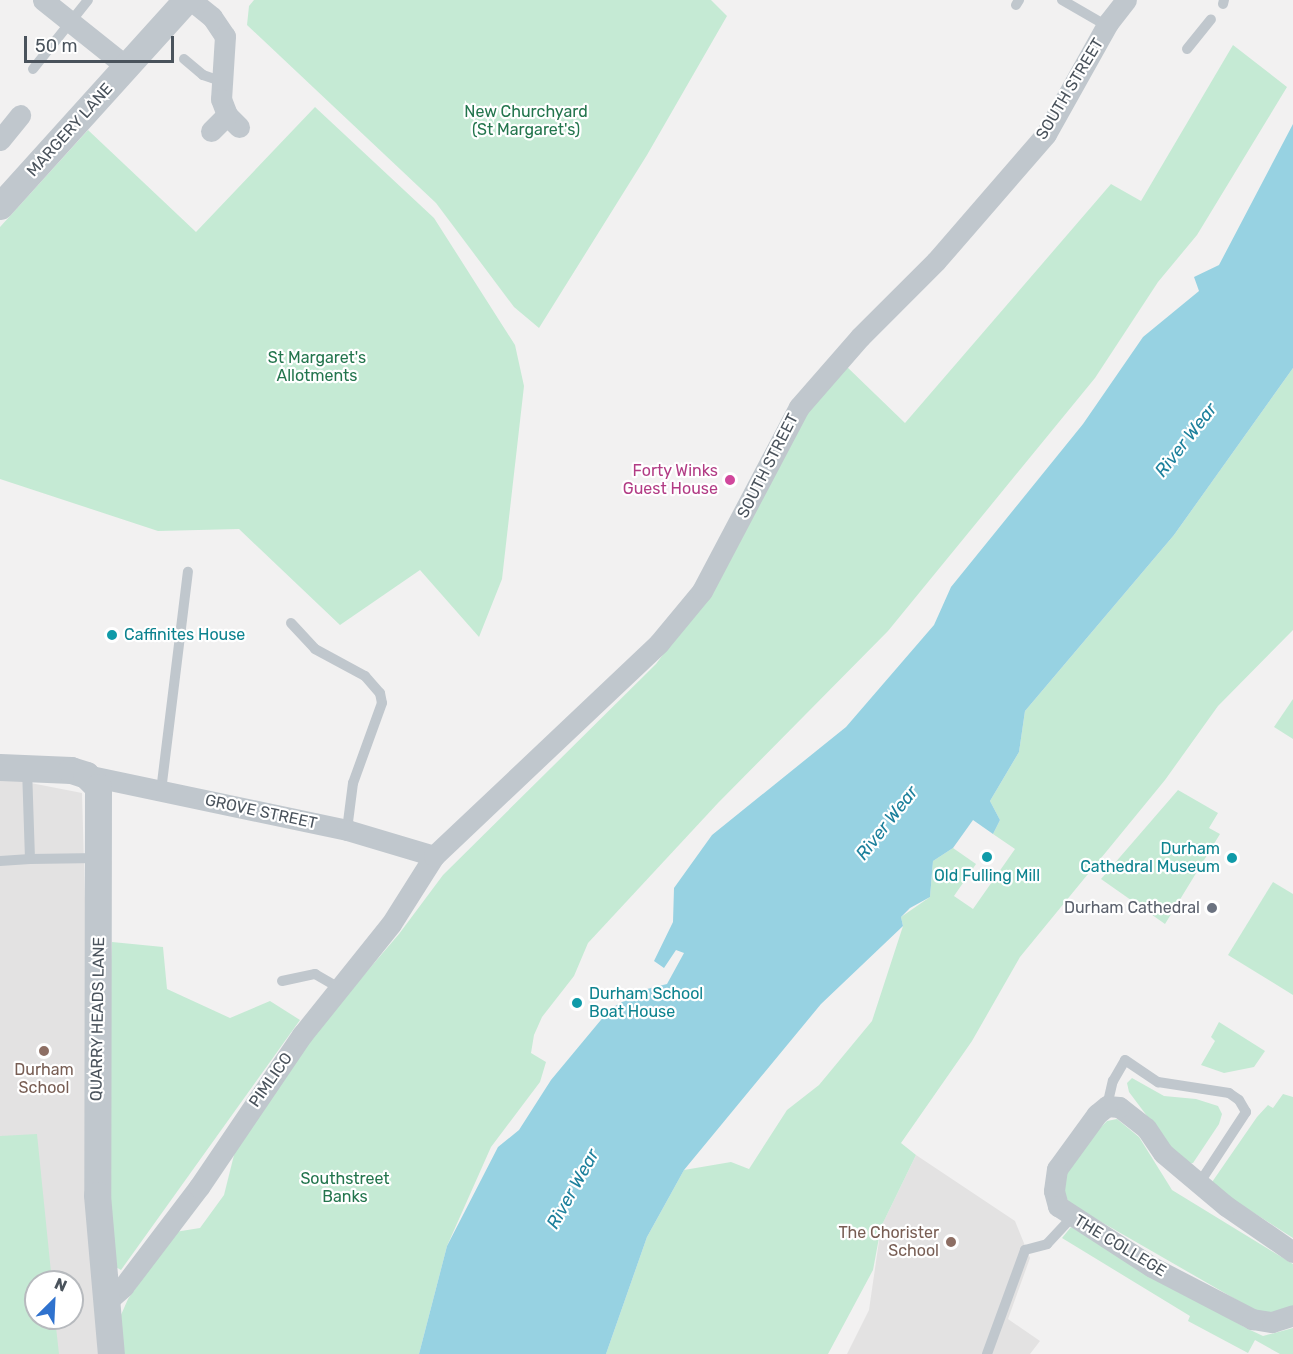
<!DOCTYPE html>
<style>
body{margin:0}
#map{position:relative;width:1293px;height:1354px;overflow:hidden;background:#f2f1f1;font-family:Rubik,sans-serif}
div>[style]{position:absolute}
.education>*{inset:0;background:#e3e2e2}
.green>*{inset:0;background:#c5ead4}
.water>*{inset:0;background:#97d2e2}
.service>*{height:10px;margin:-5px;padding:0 5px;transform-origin:5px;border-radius:5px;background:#c0c7cd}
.minor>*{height:21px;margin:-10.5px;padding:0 10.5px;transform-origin:10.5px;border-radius:10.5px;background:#c0c7cd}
.tertiary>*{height:27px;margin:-13.5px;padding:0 13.5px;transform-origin:13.5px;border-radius:13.5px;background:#c0c7cd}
.dots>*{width:16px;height:16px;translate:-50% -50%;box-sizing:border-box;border:3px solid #fff;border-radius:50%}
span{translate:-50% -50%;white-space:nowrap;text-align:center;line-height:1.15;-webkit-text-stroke:4.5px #fff;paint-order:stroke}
.street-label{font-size:16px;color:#4a535c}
.park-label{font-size:16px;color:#23754d}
.hotel-label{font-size:16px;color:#b23c85}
.right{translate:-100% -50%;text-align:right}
.culture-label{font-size:16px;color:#0d838f}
.left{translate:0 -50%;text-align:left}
.worship-label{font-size:16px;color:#5b616d}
.education-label{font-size:16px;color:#785e54}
.water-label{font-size:18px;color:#1d809c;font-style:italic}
.north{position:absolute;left:24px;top:1270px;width:60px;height:60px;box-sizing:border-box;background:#fff;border:2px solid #b7babe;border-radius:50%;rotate:24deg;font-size:16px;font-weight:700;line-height:24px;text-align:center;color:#4a535c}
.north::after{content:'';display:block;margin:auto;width:21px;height:27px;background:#2f72ce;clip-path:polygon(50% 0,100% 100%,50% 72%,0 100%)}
.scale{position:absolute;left:24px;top:36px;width:150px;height:27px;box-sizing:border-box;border:3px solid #4a535c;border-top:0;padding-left:8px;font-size:18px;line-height:21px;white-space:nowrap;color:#4a535c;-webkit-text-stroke:4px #fff;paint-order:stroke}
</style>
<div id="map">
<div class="education">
<div style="clip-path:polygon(evenodd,0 777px,82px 793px,98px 1354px,0 1354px,0 777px,36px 1282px,72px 1282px,72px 1318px,36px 1318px,36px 1282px)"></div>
<div style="clip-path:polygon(916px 1155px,1015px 1221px,1030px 1258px,1008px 1319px,1040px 1341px,1030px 1354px,847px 1354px,869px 1310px,881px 1227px)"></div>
</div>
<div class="green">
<div style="clip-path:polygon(254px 0,711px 0,727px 16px,647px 155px,539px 328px,514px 307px,436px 203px,247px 25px,249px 6px)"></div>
<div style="clip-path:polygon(1233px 45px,1287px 87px,1197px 235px,1158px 282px,1095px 378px,888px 631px,718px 803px,588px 943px,574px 976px,542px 1017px,534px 1035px,531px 1053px,546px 1062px,540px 1082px,491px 1147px,447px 1246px,419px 1354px,121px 1354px,117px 1324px,128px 1299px,175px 1232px,200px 1228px,224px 1195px,238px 1139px,291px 1060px,399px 934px,443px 875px,656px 664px,714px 586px,808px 412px,845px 365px,905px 423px,1111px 184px,1141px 201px)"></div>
<div style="clip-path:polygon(315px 107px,434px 218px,515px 345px,524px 386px,502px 579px,479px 637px,420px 570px,340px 625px,239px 529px,158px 531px,0 479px,0 227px,88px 130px,196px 232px)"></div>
<div style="clip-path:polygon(1293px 368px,1293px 630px,1218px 706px,1165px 780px,1020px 957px,972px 1041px,901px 1143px,916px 1155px,881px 1227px,873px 1270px,828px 1354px,606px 1354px,647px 1237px,684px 1170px,731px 1162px,749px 1169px,787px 1110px,819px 1085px,872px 1021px,903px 926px,901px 917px,930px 897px,933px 861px,953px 848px,976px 864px,954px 896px,973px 909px,1015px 849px,993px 834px,1000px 820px,990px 801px,1019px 752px,1025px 711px,1174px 535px)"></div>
<div style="clip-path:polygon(1293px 699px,1293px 739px,1274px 727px)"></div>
<div style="clip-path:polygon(1178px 790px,1218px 813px,1209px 828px,1220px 834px,1165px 924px,1101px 879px)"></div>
<div style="clip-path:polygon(1273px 882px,1293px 894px,1293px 995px,1228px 955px)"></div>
<div style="clip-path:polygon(112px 942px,163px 947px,167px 989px,230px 1018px,270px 1001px,300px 1020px,121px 1270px,114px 1266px,104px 1090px)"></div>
<div style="clip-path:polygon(1219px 1022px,1265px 1051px,1254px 1067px,1224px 1073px,1201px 1065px,1215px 1041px,1211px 1037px)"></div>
<div style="clip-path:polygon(1132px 1078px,1164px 1096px,1196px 1099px,1218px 1106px,1222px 1114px,1219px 1124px,1193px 1163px,1183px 1164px,1129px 1092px,1127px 1083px)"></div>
<div style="clip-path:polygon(1283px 1094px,1293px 1097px,1293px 1238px,1210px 1185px,1257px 1117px,1268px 1105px,1273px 1108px)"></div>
<div style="clip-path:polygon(1117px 1119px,1139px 1137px,1172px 1190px,1293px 1264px,1293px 1307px,1269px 1315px,1256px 1311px,1070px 1204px,1063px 1192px,1067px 1169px,1090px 1138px,1107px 1121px)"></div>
<div style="clip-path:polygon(37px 1134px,52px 1282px,36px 1282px,36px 1318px,55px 1318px,59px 1354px,0 1354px,0 1136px)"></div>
<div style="clip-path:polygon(1071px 1227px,1246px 1328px,1263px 1336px,1293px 1328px,1293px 1354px,1280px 1354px,1255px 1340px,1248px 1353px,1188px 1321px,1190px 1316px,1062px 1238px)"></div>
</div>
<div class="water">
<div style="clip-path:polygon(1293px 124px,1293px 368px,1174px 535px,1025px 711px,1019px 752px,990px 801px,1000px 820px,993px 834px,973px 820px,953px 848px,933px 861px,930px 897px,910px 908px,901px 917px,903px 926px,821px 1004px,684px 1170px,647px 1237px,606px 1354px,419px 1354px,447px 1246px,498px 1147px,519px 1130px,551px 1080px,610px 1009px,643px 990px,667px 984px,684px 953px,676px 950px,664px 968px,654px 961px,673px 922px,674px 888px,712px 835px,846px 727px,934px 625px,951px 587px,1083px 424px,1143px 337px,1199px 291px,1194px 277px,1219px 265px)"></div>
</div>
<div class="service">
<div style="left:1062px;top:0;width:52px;rotate:30deg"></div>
<div style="left:1223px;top:4px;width:4px;rotate:-76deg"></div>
<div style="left:1016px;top:5px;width:6px;rotate:-59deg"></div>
<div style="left:1187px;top:49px;width:38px;rotate:-51deg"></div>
<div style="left:184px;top:59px;width:25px;rotate:40deg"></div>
<div style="left:203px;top:75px;width:18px;rotate:19deg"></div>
<div style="left:33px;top:69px;width:88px;rotate:-51.4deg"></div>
<div style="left:291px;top:623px;width:35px;rotate:47deg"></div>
<div style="left:315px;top:649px;width:57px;rotate:28.4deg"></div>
<div style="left:365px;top:676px;width:23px;rotate:49deg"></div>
<div style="left:380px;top:693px;width:10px;rotate:79deg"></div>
<div style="left:382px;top:703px;width:85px;rotate:109.9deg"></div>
<div style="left:353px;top:783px;width:47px;rotate:97.3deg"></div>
<div style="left:161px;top:791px;width:221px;rotate:-83deg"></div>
<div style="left:30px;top:859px;width:68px;rotate:-0.8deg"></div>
<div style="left:0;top:861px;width:30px;rotate:-4deg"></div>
<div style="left:30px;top:859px;width:91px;rotate:-91.9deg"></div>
<div style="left:282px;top:981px;width:34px;rotate:-12deg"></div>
<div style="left:315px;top:974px;width:30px;rotate:30deg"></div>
<div style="left:1107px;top:1106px;width:26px;rotate:-77deg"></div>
<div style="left:1113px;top:1081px;width:24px;rotate:-60deg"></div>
<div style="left:1125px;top:1060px;width:40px;rotate:34deg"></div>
<div style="left:1158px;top:1082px;width:72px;rotate:8.8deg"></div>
<div style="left:1229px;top:1093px;width:12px;rotate:35deg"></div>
<div style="left:1239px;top:1100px;width:14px;rotate:60deg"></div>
<div style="left:1246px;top:1112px;width:84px;rotate:123.3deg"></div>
<div style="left:987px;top:1354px;width:111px;rotate:-69.9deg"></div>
<div style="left:1025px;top:1250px;width:23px;rotate:-15deg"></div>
<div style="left:1047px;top:1244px;width:37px;rotate:-47deg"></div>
</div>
<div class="minor">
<div style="left:43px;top:0;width:107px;rotate:38.6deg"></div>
<div style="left:191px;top:0;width:27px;rotate:39deg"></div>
<div style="left:212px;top:17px;width:23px;rotate:56deg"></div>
<div style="left:225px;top:36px;width:63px;rotate:93.6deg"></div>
<div style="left:221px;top:99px;width:17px;rotate:69deg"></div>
<div style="left:227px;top:115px;width:17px;rotate:45deg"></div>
<div style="left:211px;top:131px;width:23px;rotate:-45deg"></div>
<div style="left:0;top:140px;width:32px;rotate:-51deg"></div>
<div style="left:86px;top:775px;width:267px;rotate:11.9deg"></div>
<div style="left:347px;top:830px;width:91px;rotate:16.6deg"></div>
<div style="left:1293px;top:1252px;width:81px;rotate:-145.5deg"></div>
<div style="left:1226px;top:1206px;width:82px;rotate:-139.9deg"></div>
<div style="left:1163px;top:1153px;width:30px;rotate:-124deg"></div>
<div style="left:1146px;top:1128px;width:34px;rotate:-142deg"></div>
<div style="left:1119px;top:1107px;width:12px;rotate:-175deg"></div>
<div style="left:1107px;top:1106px;width:13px;rotate:141deg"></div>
<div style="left:1097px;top:1114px;width:68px;rotate:126deg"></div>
<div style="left:1057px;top:1169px;width:22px;rotate:98deg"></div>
<div style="left:1054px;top:1191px;width:16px;rotate:75deg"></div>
<div style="left:1058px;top:1206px;width:112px;rotate:33deg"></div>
<div style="left:1152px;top:1267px;width:113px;rotate:27.5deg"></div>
<div style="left:1252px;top:1319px;width:20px;rotate:9deg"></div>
<div style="left:1272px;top:1322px;width:22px;rotate:-18deg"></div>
<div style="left:106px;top:1302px;width:23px;rotate:-41deg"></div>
<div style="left:123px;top:1287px;width:126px;rotate:-52.8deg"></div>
<div style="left:199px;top:1187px;width:184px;rotate:-55.9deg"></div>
<div style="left:302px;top:1035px;width:142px;rotate:-51.3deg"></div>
<div style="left:391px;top:924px;width:80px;rotate:-57.7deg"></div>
<div style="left:434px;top:856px;width:310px;rotate:-43.4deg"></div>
<div style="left:659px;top:643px;width:67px;rotate:-50.4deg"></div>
<div style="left:702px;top:591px;width:208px;rotate:-62.2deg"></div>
<div style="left:799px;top:407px;width:93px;rotate:-48.9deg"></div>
<div style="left:860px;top:337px;width:107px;rotate:-45deg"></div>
<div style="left:936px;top:261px;width:168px;rotate:-49.1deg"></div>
<div style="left:1046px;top:134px;width:127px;rotate:-60.8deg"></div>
<div style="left:1108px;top:23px;width:29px;rotate:-52deg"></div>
</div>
<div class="tertiary">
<div style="left:0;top:206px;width:278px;rotate:-47.9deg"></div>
<div style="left:0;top:767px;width:71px;rotate:2.4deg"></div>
<div style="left:71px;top:770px;width:16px;rotate:18deg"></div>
<div style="left:86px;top:775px;width:17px;rotate:45deg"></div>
<div style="left:98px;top:787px;width:408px;rotate:90.1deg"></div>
<div style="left:97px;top:1195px;width:160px;rotate:85deg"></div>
</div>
<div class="dots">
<div style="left:730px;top:480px;background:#d1479c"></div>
<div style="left:112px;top:635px;background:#0f9aa8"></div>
<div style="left:987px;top:857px;background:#0f9aa8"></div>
<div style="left:1232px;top:858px;background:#0f9aa8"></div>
<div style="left:1212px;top:908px;background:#6b7280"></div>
<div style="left:577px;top:1003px;background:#0f9aa8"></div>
<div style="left:44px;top:1051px;background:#8d6e63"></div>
<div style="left:951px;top:1242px;background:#8d6e63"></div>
</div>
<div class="street-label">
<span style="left:1070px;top:89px;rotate:-59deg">SOUTH STREET</span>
<span style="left:70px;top:130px;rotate:-48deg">MARGERY LANE</span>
<span style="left:768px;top:466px;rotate:-63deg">SOUTH STREET</span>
<span style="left:261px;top:812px;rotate:12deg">GROVE STREET</span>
<span style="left:98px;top:1019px;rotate:-89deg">QUARRY HEADS LANE</span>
<span style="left:271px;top:1080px;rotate:-55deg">PIMLICO</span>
<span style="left:1120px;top:1246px;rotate:31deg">THE COLLEGE</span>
</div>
<div class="park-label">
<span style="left:526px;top:121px">New Churchyard<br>(St Margaret's)</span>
<span style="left:317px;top:367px">St Margaret's<br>Allotments</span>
<span style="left:345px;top:1188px">Southstreet<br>Banks</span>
</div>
<div class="hotel-label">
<span class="right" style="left:718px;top:480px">Forty Winks<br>Guest House</span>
</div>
<div class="culture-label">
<span class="left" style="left:124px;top:635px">Caffinites House</span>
<span class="right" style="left:1220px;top:858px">Durham<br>Cathedral Museum</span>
<span style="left:987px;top:876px">Old Fulling Mill</span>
<span class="left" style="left:589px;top:1003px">Durham School<br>Boat House</span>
</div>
<div class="worship-label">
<span class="right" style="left:1200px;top:908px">Durham Cathedral</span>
</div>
<div class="education-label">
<span style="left:44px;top:1079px">Durham<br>School</span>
<span class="right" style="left:939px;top:1242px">The Chorister<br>School</span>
</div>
<div class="water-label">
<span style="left:1186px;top:440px;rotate:-52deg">River Wear</span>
<span style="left:887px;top:823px;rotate:-52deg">River Wear</span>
<span style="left:573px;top:1189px;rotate:-61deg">River Wear</span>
</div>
<div class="north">N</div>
<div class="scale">50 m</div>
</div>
